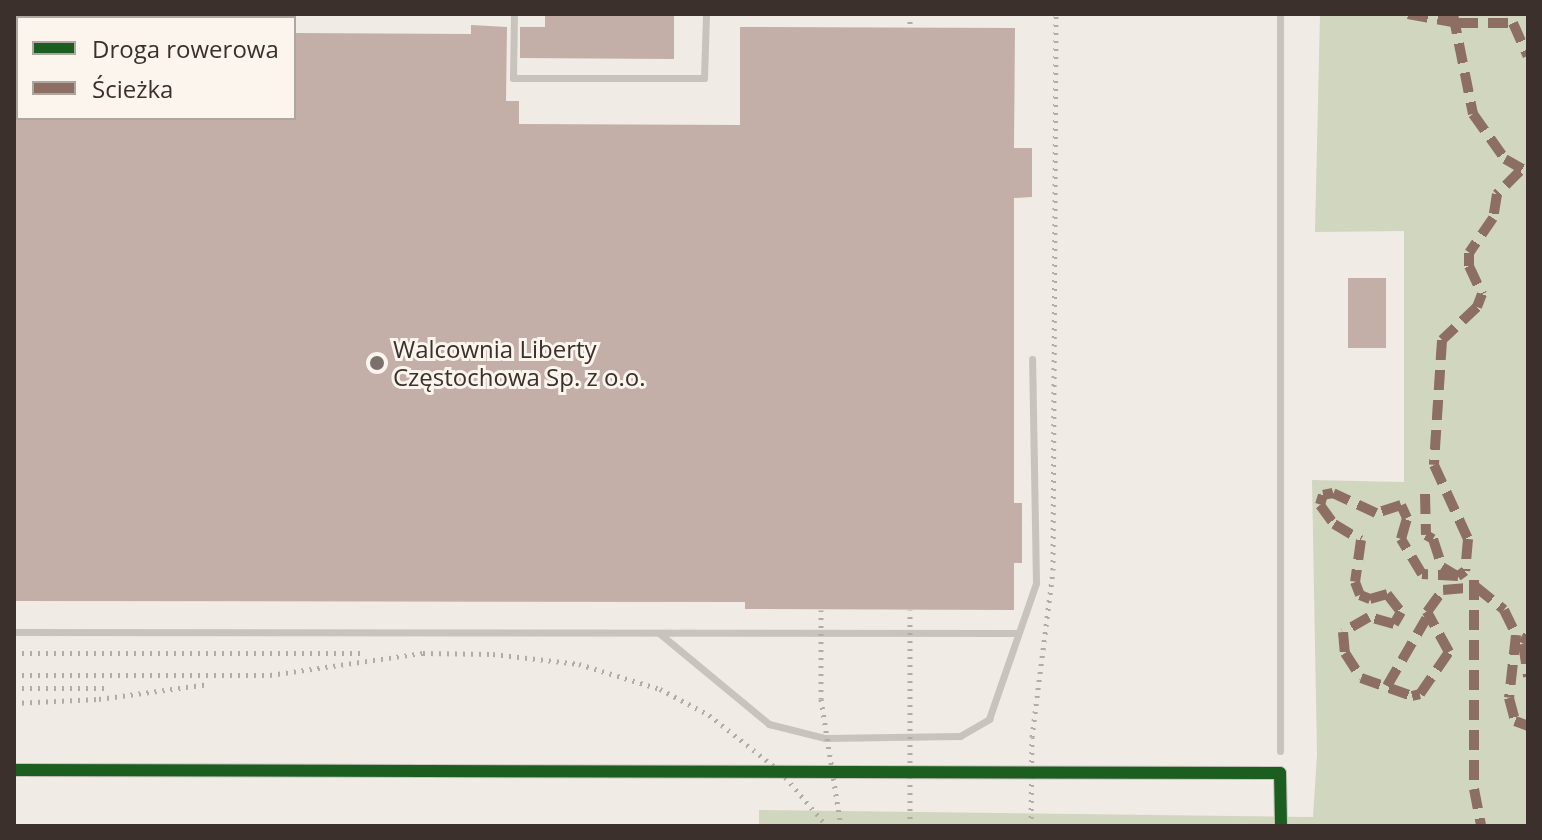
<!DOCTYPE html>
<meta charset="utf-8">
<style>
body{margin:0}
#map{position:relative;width:1542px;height:840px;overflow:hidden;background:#f0ebe5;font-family:"Open Sans",sans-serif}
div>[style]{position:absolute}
.green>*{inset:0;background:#d1d6bf}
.building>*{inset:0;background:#c3afa7;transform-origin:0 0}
.lane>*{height:7px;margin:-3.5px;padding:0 3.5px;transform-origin:3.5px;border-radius:3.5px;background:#c9c3be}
.street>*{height:14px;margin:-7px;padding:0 7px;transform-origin:7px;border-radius:7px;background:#c9c3be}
.rail>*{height:5px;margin-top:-2.5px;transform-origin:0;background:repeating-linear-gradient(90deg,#b1aca8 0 2px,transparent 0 8px)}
.quiet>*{height:10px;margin-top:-5px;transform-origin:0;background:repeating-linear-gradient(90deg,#8d6e63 0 20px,transparent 0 30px)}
.cycleway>*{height:12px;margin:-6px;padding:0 6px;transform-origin:6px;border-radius:6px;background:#1b5e20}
.dots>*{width:22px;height:22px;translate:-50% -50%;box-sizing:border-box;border:4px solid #fbf5ee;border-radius:50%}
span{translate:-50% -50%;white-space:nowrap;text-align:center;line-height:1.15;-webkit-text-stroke:6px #fbf5ee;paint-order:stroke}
.poi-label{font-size:24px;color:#3b302b}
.left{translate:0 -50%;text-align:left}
.frame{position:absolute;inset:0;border:16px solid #3b302b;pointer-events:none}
.legend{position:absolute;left:16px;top:16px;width:280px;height:104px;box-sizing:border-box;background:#fbf5ee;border:2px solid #aea6a0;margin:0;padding:10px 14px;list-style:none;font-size:24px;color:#3b302b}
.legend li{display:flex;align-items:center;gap:16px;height:40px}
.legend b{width:40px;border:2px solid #aea6a0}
</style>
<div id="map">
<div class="green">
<div style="clip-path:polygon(1320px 14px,1528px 14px,1528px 826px,759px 826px,759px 810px,1313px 817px,1317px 755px,1312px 480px,1404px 482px,1404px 231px,1315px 232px)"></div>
</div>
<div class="building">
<div style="clip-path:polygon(545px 14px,674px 14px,674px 59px,520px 58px,520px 27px,545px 27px)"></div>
<div style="clip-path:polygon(471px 25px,507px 27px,506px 101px,519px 101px,519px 124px,740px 125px,740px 27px,1015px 28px,1014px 148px,1032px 148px,1032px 197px,1014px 198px,1014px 503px,1022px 503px,1022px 563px,1014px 563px,1014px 610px,745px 609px,745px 602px,14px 601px,14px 118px,294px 118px,294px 33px,471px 34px)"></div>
<div style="left:1348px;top:278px;width:38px;height:70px"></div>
</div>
<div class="lane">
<div style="left:514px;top:14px;width:64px;rotate:90.9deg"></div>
<div style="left:513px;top:78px;width:191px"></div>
<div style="left:704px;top:78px;width:64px;rotate:-88.2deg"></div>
<div style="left:14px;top:632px;width:1001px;rotate:0.06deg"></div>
<div style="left:659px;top:633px;width:143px;rotate:39.6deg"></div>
<div style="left:769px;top:724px;width:58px;rotate:14deg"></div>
<div style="left:825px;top:738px;width:135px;rotate:-0.8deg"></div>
<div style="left:960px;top:736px;width:34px;rotate:-30deg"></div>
<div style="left:989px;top:719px;width:144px;rotate:-70.9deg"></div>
<div style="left:1036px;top:583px;width:224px;rotate:-91deg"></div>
<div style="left:1280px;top:751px;width:737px;rotate:-90deg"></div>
</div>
<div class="street">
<div style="left:14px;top:770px;width:1266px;rotate:0.14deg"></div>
<div style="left:1280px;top:773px;width:53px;rotate:88.9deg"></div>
</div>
<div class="rail">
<div style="left:910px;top:14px;width:13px;rotate:90deg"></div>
<div style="left:821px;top:610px;width:89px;rotate:90deg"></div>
<div style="left:821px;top:699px;width:129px;rotate:81.1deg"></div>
<div style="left:14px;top:653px;width:348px"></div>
<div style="left:14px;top:675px;width:256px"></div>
<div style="left:270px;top:675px;width:155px;rotate:-8.2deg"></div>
<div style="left:423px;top:653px;width:70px;rotate:0.8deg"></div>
<div style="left:493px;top:654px;width:87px;rotate:6.6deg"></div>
<div style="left:579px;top:664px;width:85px;rotate:17.2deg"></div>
<div style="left:660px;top:689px;width:55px;rotate:28deg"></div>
<div style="left:709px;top:715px;width:90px;rotate:38.3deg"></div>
<div style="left:780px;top:771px;width:72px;rotate:49.5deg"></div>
<div style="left:14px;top:688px;width:92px"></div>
<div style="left:14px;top:703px;width:85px;rotate:-2.7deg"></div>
<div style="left:99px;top:699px;width:111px;rotate:-7.8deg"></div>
<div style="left:910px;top:826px;width:216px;rotate:-90deg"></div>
<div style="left:1031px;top:826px;width:89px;rotate:-89.4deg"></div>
<div style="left:1032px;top:737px;width:168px;rotate:-82.8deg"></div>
<div style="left:1053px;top:570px;width:556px;rotate:-89.69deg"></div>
</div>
<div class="quiet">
<div style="left:1408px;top:14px;width:51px;rotate:10.2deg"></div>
<div style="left:1458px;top:23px;width:55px"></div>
<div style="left:1513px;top:23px;width:36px;rotate:66deg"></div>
<div style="left:1453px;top:14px;width:102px;rotate:78.7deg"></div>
<div style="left:1473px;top:114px;width:55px;rotate:54.6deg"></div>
<div style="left:1505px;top:159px;width:24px;rotate:30deg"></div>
<div style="left:1520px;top:171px;width:33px;rotate:135deg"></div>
<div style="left:1497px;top:194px;width:24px;rotate:99deg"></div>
<div style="left:1493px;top:218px;width:42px;rotate:124.4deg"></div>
<div style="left:1469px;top:253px;width:13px;rotate:90deg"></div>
<div style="left:1469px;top:266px;width:31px;rotate:65deg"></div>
<div style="left:1482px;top:294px;width:14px;rotate:111deg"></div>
<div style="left:1477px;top:307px;width:48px;rotate:136.7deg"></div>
<div style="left:1442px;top:340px;width:125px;rotate:93.7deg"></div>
<div style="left:1434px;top:465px;width:81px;rotate:65.3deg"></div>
<div style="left:1468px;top:539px;width:32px;rotate:95deg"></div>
<div style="left:1465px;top:571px;width:9px;rotate:144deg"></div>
<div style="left:1458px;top:576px;width:36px;rotate:-177deg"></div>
<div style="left:1422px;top:574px;width:41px;rotate:-121deg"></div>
<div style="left:1401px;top:539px;width:22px;rotate:-74deg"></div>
<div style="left:1407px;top:518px;width:14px;rotate:-115deg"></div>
<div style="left:1401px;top:505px;width:26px;rotate:162deg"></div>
<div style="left:1376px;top:513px;width:47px;rotate:-155.1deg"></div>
<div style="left:1333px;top:493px;width:10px;rotate:169deg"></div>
<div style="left:1323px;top:495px;width:10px;rotate:107deg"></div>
<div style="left:1320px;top:505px;width:24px;rotate:54deg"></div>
<div style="left:1334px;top:524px;width:31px;rotate:31deg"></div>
<div style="left:1361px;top:540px;width:42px;rotate:98.1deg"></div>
<div style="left:1355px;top:582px;width:14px;rotate:69deg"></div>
<div style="left:1360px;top:595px;width:11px;rotate:22deg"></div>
<div style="left:1370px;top:599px;width:18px;rotate:-16deg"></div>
<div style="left:1387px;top:594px;width:23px;rotate:52deg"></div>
<div style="left:1401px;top:612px;width:14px;rotate:120deg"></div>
<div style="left:1394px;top:624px;width:26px;rotate:-164deg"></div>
<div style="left:1369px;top:617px;width:30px;rotate:150deg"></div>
<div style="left:1343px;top:632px;width:21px;rotate:85deg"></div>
<div style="left:1345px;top:653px;width:30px;rotate:57deg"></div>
<div style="left:1361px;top:678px;width:54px;rotate:19.4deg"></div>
<div style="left:1412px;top:696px;width:8px;rotate:-14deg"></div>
<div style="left:1420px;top:694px;width:51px;rotate:-55.4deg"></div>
<div style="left:1449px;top:652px;width:46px;rotate:-118.8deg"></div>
<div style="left:1427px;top:612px;width:27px;rotate:-54deg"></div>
<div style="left:1443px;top:590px;width:33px;rotate:-5deg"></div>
<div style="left:1476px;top:587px;width:36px;rotate:39deg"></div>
<div style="left:1504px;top:610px;width:28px;rotate:64deg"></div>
<div style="left:1516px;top:635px;width:63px;rotate:96.3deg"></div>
<div style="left:1509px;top:698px;width:24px;rotate:75deg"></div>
<div style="left:1515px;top:721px;width:14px;rotate:21deg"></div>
<div style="left:1425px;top:494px;width:41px;rotate:88.6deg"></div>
<div style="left:1426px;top:535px;width:8px;rotate:30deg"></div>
<div style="left:1433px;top:539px;width:29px;rotate:72deg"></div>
<div style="left:1442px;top:567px;width:17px;rotate:31deg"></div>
<div style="left:1474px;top:580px;width:209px;rotate:90deg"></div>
<div style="left:1474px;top:789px;width:38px;rotate:79deg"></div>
<div style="left:1528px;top:635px;width:10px;rotate:119deg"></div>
<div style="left:1523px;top:644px;width:33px;rotate:81deg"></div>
<div style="left:1387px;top:686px;width:78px;rotate:-59.8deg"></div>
</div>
<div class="cycleway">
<div style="left:14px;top:770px;width:1266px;rotate:0.14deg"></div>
<div style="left:1280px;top:773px;width:53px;rotate:88.9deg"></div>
</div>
<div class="dots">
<div style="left:377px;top:363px;background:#7a716c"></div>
</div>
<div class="poi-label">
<span class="left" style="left:393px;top:363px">Walcownia Liberty<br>Częstochowa Sp. z o.o.</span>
</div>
<div class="frame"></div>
<ul class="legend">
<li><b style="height:10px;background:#1b5e20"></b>Droga rowerowa</li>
<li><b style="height:10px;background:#8d6e63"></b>Ścieżka</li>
</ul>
</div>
